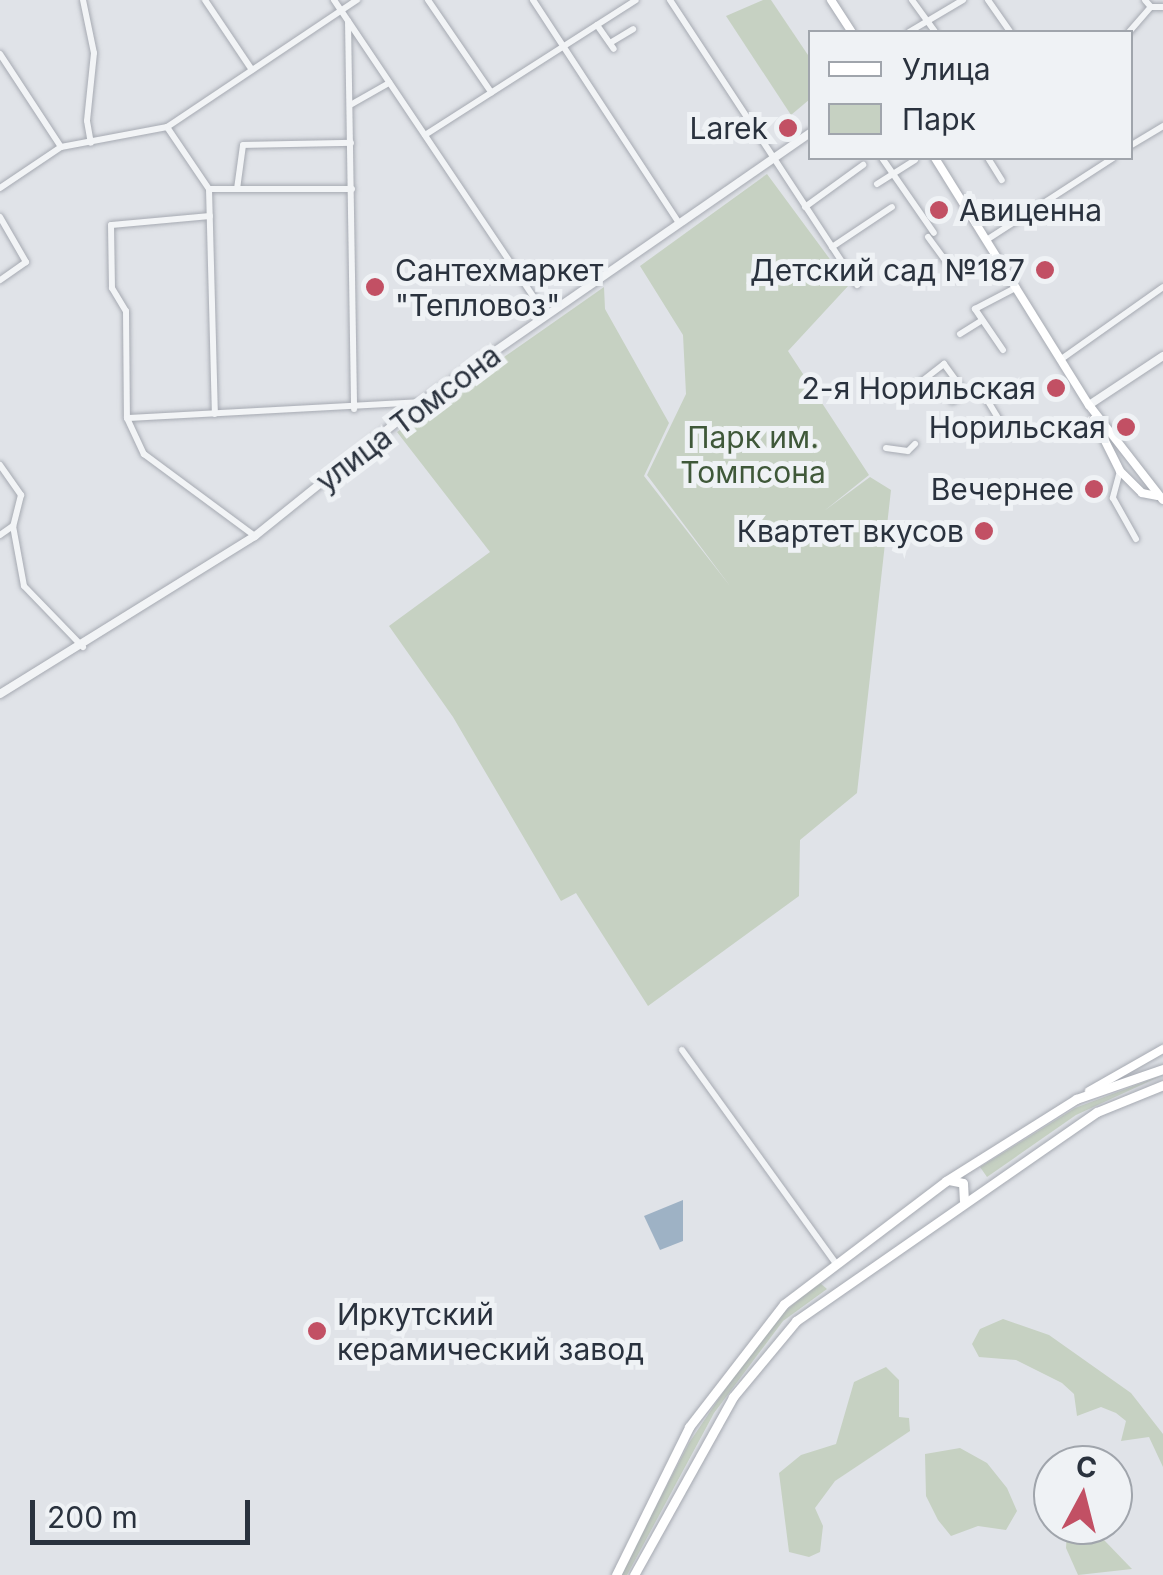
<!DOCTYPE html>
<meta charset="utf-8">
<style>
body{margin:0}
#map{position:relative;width:1163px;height:1575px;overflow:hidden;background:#e0e3e8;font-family:Inter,sans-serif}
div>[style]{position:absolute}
.green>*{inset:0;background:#c6d1c2}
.water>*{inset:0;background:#9eb2c5}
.roads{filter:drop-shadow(0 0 2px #a6aab2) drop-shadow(0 0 2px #a6aab2)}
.minor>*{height:6px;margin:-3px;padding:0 3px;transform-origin:3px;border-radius:3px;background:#f2f4f6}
.tertiary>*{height:8px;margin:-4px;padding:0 4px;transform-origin:4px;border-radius:4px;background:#f2f4f6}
.secondary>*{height:8px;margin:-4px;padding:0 4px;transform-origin:4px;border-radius:4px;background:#fff}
.primary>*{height:9px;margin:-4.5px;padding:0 4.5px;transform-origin:4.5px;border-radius:4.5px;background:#fff}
.dots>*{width:28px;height:28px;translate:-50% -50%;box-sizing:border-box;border:5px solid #eff2f5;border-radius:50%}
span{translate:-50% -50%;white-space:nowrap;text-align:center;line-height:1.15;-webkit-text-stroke:10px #eff2f5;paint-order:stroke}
.poi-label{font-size:30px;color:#2a323e}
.right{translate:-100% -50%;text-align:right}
.left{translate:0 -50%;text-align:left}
.street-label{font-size:30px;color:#2a323e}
.park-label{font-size:30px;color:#3f5839}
.legend{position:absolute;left:808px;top:30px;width:325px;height:130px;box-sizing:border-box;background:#eff2f5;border:2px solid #a0a5ac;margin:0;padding:12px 18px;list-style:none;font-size:30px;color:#2a323e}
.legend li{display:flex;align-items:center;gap:20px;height:50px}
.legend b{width:50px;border:2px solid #a0a5ac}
.north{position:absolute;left:1033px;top:1445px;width:100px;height:100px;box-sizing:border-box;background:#eff2f5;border:2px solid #a0a5ac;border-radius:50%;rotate:7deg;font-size:28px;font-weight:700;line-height:40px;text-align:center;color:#2a323e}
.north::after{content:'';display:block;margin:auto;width:35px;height:45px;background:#c25064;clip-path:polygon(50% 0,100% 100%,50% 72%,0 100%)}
.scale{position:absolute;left:30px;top:1500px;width:220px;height:45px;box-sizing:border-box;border:5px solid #2a323e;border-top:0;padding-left:12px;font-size:30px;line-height:35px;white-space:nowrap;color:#2a323e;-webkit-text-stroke:8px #eff2f5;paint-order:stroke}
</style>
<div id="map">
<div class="green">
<div style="clip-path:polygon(763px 0,771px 0,810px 58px,810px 99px,791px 115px,726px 16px)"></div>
<div style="clip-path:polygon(767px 174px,849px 285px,788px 351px,869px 475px,824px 511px,870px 477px,891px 490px,857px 793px,800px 840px,799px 896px,648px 1006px,576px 893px,561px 901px,453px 717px,389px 626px,490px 552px,397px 432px,604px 287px,605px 309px,669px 423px,644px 476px,730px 586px,647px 475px,686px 394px,683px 335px,640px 266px)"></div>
<div style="clip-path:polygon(1163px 1075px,1076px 1115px,987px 1177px,980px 1167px,1075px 1108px)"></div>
<div style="clip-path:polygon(819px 1282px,827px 1289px,783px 1321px,714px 1413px,627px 1575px,620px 1575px,689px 1443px,742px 1364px,775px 1320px)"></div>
<div style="clip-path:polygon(1003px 1319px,1049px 1335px,1131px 1393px,1163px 1434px,1163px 1467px,1149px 1437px,1121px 1441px,1126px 1421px,1116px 1413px,1101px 1407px,1077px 1416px,1074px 1394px,1062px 1383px,1016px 1360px,979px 1357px,972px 1344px,980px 1329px)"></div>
<div style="clip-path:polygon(886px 1367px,899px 1380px,899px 1417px,909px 1418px,910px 1431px,835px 1481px,815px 1508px,823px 1526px,820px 1552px,809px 1557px,789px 1552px,779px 1473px,801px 1455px,836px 1444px,854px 1382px)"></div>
<div style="clip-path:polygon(960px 1448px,987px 1463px,1007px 1488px,1017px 1511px,1006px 1530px,978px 1526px,951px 1536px,938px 1520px,926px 1496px,925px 1454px)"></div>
<div style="clip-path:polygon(1067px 1531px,1104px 1540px,1132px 1569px,1078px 1575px,1066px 1548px)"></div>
</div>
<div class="water">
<div style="clip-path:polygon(683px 1200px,683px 1241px,660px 1250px,644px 1216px)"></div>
</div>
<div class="roads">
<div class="minor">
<div style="left:83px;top:0;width:54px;rotate:78.3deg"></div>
<div style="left:94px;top:53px;width:68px;rotate:95.9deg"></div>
<div style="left:87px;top:121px;width:22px;rotate:80deg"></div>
<div style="left:205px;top:0;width:84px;rotate:56.1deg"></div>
<div style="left:334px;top:0;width:380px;rotate:56.1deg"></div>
<div style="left:428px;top:0;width:112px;rotate:55.6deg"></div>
<div style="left:533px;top:0;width:267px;rotate:56.8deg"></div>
<div style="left:670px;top:0;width:341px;rotate:56.7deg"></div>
<div style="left:912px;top:0;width:39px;rotate:54deg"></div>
<div style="left:988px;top:0;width:39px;rotate:55deg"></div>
<div style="left:1151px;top:7px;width:12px"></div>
<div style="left:348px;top:21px;width:388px;rotate:89.1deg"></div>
<div style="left:597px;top:25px;width:29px;rotate:55deg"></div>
<div style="left:909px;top:32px;width:63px;rotate:-30.7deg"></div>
<div style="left:1129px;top:32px;width:33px;rotate:-49deg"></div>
<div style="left:1151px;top:7px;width:9px;rotate:-131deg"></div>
<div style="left:610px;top:43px;width:27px;rotate:-31deg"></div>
<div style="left:0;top:54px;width:111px;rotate:56.7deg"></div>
<div style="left:352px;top:104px;width:43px;rotate:-29.6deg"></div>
<div style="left:167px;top:127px;width:75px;rotate:55.9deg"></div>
<div style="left:209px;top:189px;width:143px"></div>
<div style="left:425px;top:135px;width:250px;rotate:-32.6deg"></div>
<div style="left:1130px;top:146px;width:39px;rotate:-31deg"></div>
<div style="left:882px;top:158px;width:91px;rotate:55.3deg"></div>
<div style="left:988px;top:158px;width:26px;rotate:58deg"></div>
<div style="left:877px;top:184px;width:45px;rotate:-32.3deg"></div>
<div style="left:0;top:188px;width:73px;rotate:-33.9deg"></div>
<div style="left:61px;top:147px;width:108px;rotate:-10.7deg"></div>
<div style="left:167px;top:127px;width:229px;rotate:-33.8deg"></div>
<div style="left:209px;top:189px;width:225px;rotate:88.5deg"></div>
<div style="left:237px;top:189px;width:44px;rotate:-82.2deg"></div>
<div style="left:243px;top:145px;width:108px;rotate:-1.1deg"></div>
<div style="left:805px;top:207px;width:72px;rotate:-35.9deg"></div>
<div style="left:210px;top:216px;width:99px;rotate:174.8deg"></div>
<div style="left:111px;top:225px;width:63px;rotate:89.1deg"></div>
<div style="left:112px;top:288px;width:27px;rotate:59deg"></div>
<div style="left:126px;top:311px;width:107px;rotate:89.5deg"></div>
<div style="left:127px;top:418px;width:40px;rotate:65deg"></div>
<div style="left:144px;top:454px;width:138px;rotate:36.5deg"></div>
<div style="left:0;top:217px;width:52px;rotate:60deg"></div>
<div style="left:26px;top:262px;width:32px;rotate:145deg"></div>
<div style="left:928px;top:237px;width:52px;rotate:53.6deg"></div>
<div style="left:988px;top:239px;width:149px;rotate:-32.9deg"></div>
<div style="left:832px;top:247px;width:72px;rotate:-33.7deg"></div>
<div style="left:960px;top:334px;width:26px;rotate:-32deg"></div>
<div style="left:1003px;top:350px;width:50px;rotate:-124.3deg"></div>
<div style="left:975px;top:309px;width:47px;rotate:-27.6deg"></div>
<div style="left:1060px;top:360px;width:126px;rotate:-35.3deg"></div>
<div style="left:922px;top:381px;width:28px;rotate:-38deg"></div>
<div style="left:944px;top:364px;width:34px;rotate:54deg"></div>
<div style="left:964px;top:392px;width:15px;rotate:143deg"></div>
<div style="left:986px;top:398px;width:26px;rotate:59deg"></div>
<div style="left:127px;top:418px;width:293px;rotate:-3.1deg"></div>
<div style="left:886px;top:448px;width:22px;rotate:8deg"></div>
<div style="left:908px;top:451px;width:10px;rotate:-45deg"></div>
<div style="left:0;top:465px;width:37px;rotate:55deg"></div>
<div style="left:21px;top:495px;width:32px;rotate:104deg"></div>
<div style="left:13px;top:526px;width:61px;rotate:79.6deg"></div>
<div style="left:24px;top:586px;width:85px;rotate:46deg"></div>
<div style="left:1120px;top:471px;width:28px;rotate:105deg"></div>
<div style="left:1113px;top:498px;width:47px;rotate:60.7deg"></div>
<div style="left:0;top:535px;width:16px;rotate:-35deg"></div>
<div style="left:682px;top:1050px;width:261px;rotate:54.2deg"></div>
</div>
<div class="tertiary">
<div style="left:1089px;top:405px;width:89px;rotate:-33.5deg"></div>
<div style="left:0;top:694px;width:300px;rotate:-31.8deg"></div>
<div style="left:255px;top:536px;width:216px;rotate:-38.8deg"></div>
<div style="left:423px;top:401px;width:471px;rotate:-34.7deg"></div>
</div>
<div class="secondary">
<div style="left:831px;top:0;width:38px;rotate:57deg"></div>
<div style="left:935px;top:158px;width:291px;rotate:58.1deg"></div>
<div style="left:1089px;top:405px;width:120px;rotate:52.1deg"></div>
<div style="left:1094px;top:419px;width:58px;rotate:63.4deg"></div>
<div style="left:1120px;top:471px;width:31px;rotate:45deg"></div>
<div style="left:1142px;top:493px;width:16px;rotate:11deg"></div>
<div style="left:1089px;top:1091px;width:85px;rotate:-29.6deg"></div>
</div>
<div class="primary">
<div style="left:949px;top:1180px;width:14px;rotate:12deg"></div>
<div style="left:963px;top:1183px;width:17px;rotate:87deg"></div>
<div style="left:616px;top:1575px;width:165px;rotate:-63.7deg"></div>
<div style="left:689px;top:1427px;width:155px;rotate:-52.3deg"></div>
<div style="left:784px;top:1304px;width:203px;rotate:-37.2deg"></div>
<div style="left:946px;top:1181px;width:154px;rotate:-32.2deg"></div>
<div style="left:1076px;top:1099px;width:92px;rotate:-19deg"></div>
<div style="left:634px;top:1575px;width:204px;rotate:-60.9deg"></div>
<div style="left:733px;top:1397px;width:99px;rotate:-50.3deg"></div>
<div style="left:796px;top:1321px;width:366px;rotate:-34.8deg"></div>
<div style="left:1097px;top:1112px;width:71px;rotate:-22.2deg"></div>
</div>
</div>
<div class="dots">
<div style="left:788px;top:128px;background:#c25064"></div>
<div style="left:939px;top:210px;background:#c25064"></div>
<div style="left:1045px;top:270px;background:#c25064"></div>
<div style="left:375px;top:287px;background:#c25064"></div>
<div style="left:1056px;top:388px;background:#c25064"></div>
<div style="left:1126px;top:427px;background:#c25064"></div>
<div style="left:1094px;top:489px;background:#c25064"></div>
<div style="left:984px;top:531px;background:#c25064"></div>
<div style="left:317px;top:1331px;background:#c25064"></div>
</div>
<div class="poi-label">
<span class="right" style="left:768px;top:128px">Larek</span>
<span class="left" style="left:959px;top:210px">Авиценна</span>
<span class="left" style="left:395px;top:287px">Сантехмаркет<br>"Тепловоз"</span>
<span class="right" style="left:1025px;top:270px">Детский сад №187</span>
<span class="right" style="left:1036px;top:388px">2-я Норильская</span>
<span class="right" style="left:1106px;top:427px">Норильская</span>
<span class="right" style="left:1074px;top:489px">Вечернее</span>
<span class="right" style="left:964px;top:531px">Квартет вкусов</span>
<span class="left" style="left:337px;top:1331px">Иркутский<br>керамический завод</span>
</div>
<div class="street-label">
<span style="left:408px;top:418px;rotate:-37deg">улица Томсона</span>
</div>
<div class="park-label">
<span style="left:753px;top:454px">Парк им.<br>Томпсона</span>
</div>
<ul class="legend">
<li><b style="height:12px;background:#fff"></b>Улица</li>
<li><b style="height:28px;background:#c6d1c2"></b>Парк</li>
</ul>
<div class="north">С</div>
<div class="scale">200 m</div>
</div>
